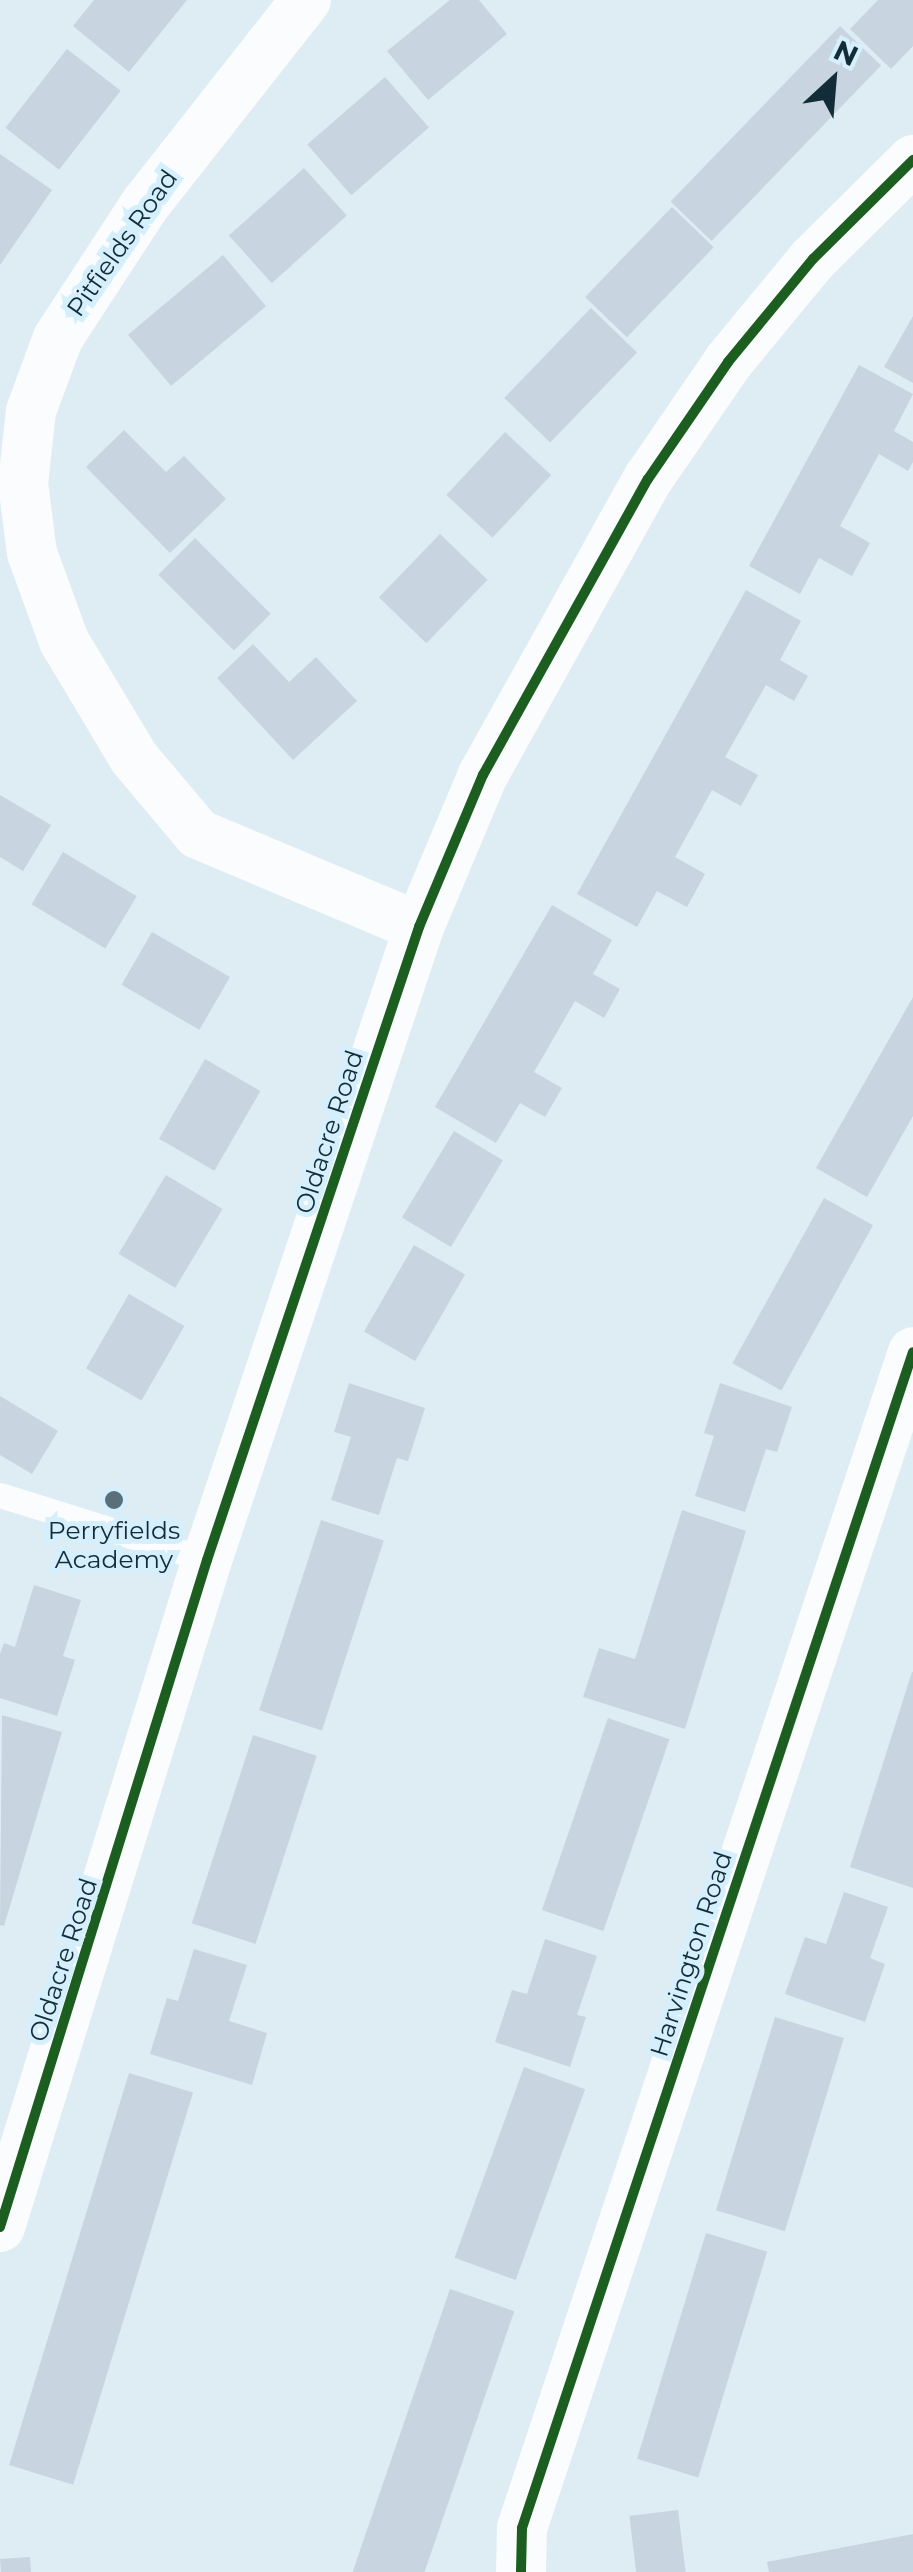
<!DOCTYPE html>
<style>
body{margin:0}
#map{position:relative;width:913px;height:2572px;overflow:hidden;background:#deecf4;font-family:Montserrat,sans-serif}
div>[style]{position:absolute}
.building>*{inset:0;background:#c8d5e0;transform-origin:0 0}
.service>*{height:25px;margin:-12.5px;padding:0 12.5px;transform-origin:12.5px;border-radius:12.5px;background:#fafcfd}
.minor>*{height:50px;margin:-25px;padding:0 25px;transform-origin:25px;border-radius:25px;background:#fafcfd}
.cycleway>*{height:10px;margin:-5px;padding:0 5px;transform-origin:5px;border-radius:5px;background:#1b5e20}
.dots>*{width:28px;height:28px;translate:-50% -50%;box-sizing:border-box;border:5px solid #d6effc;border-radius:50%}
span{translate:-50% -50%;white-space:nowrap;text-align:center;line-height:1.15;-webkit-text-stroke:10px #d6effc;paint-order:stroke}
.street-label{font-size:25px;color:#122c38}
.poi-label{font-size:25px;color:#122c38}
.north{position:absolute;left:783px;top:30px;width:100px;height:100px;-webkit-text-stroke:8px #d6effc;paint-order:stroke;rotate:26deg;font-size:28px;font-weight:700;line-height:40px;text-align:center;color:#122c38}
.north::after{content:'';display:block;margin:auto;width:35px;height:45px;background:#122c38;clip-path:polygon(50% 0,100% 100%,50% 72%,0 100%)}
</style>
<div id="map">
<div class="building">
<div style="clip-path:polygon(94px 0,187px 0,129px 72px,73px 26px)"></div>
<div style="clip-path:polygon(450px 0,479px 0,507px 34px,428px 100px,387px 51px)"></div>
<div style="clip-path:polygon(878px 0,913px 0,913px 46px,891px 69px,850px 29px)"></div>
<div style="left:840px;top:26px;width:57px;height:244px;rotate:44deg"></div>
<div style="left:67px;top:49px;width:68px;height:100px;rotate:38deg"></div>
<div style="left:385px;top:77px;width:67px;height:103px;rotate:49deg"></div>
<div style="clip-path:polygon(0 154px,52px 190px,0 265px)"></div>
<div style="left:304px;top:168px;width:64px;height:101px;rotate:48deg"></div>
<div style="left:672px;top:207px;width:58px;height:125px;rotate:44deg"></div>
<div style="left:223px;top:255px;width:67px;height:124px;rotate:50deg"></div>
<div style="left:591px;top:308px;width:64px;height:125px;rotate:44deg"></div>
<div style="clip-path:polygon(913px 316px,913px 383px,884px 367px)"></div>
<div style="clip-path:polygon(859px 365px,913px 394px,894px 431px,913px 442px,913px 462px,908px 471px,879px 454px,840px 526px,870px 543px,852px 576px,819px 558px,800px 594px,749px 566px)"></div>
<div style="clip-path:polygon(124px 430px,166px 472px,184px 456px,226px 499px,170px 553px,86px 467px)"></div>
<div style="left:505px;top:432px;width:63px;height:86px;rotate:43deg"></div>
<div style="left:440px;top:534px;width:66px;height:88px;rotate:44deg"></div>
<div style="left:195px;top:538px;width:107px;height:52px;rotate:45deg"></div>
<div style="clip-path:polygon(746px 590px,801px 621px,780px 660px,808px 676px,794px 701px,766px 685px,725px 757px,758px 775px,741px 806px,712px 790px,675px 857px,705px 874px,687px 907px,657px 891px,637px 927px,577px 894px)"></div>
<div style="clip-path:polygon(253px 644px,289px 682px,316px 657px,357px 701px,293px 760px,217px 678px)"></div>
<div style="clip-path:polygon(0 795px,51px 825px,23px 871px,0 857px)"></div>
<div style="left:63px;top:852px;width:86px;height:61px;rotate:31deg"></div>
<div style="clip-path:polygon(552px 905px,612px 940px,593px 974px,620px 989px,604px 1018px,575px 1001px,534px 1072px,562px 1088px,545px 1117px,520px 1103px,496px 1143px,435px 1107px)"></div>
<div style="left:152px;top:932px;width:90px;height:61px;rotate:30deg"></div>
<div style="clip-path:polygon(913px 997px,913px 1116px,867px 1197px,816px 1168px)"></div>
<div style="left:205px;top:1059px;width:64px;height:92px;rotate:30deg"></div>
<div style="left:454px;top:1131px;width:57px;height:101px;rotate:31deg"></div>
<div style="left:166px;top:1175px;width:66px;height:92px;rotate:31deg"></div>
<div style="left:824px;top:1198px;width:56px;height:189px;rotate:29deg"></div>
<div style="left:414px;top:1245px;width:59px;height:100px;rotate:30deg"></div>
<div style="left:129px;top:1294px;width:64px;height:86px;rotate:30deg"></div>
<div style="clip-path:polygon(349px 1383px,425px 1408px,408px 1461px,397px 1458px,379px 1515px,331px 1500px,351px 1437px,334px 1432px)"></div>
<div style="clip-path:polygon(720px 1383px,792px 1407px,777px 1452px,766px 1449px,745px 1512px,695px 1496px,714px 1436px,704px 1433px)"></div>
<div style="clip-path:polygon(0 1396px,58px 1431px,32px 1474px,0 1455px)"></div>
<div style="clip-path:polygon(682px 1510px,746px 1531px,685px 1729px,583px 1697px,599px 1648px,635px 1659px)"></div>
<div style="left:321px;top:1520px;width:66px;height:200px;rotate:18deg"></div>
<div style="clip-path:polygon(34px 1585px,81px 1600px,63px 1656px,75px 1660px,57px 1716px,0 1698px,0 1654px,4px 1643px,15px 1647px)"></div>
<div style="clip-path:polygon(912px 1672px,913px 1672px,913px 1888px,850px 1867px)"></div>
<div style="clip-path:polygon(2px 1715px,62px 1732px,4px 1926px,0 1925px)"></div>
<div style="left:608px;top:1718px;width:65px;height:203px;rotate:19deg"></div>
<div style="left:253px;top:1735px;width:67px;height:198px;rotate:18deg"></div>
<div style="clip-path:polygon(844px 1892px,888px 1907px,870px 1958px,885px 1964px,865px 2022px,785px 1994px,805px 1937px,826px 1944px)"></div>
<div style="clip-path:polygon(545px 1939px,597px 1956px,577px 2015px,586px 2017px,570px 2067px,495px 2042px,512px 1990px,527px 1994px)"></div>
<div style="clip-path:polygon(194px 1949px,247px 1965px,229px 2021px,267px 2033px,252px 2085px,150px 2054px,167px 1998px,178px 2001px)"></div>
<div style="left:775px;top:2017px;width:72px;height:202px;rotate:17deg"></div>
<div style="left:524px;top:2067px;width:65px;height:203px;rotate:20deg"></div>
<div style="left:129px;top:2073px;width:67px;height:410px;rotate:17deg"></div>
<div style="left:706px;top:2233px;width:64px;height:236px;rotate:17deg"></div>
<div style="left:450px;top:2289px;width:68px;height:299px;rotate:19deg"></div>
<div style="left:678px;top:2510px;width:63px;height:49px;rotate:83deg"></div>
<div style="clip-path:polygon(913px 2534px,913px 2572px,769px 2572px,767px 2562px)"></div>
<div style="left:30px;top:2557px;width:15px;height:30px;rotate:86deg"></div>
</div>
<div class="service">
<div style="left:0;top:1495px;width:217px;rotate:17.4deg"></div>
</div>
<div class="minor">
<div style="left:306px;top:0;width:258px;rotate:128.2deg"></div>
<div style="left:146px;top:203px;width:161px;rotate:123.1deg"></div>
<div style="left:58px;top:338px;width:78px;rotate:110.3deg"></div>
<div style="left:31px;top:411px;width:72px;rotate:96.3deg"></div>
<div style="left:23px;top:483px;width:71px;rotate:82.7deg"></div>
<div style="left:32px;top:553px;width:94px;rotate:70deg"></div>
<div style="left:64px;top:641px;width:136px;rotate:59.1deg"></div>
<div style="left:134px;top:758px;width:99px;rotate:49.9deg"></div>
<div style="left:198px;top:834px;width:240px;rotate:22.8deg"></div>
<div style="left:0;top:2227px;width:698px;rotate:-72.76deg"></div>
<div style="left:207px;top:1560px;width:668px;rotate:-71.48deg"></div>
<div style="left:419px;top:927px;width:165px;rotate:-67.2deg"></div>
<div style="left:483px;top:775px;width:339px;rotate:-60.9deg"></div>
<div style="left:648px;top:479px;width:142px;rotate:-55.6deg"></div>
<div style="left:728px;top:362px;width:134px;rotate:-50.5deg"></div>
<div style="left:813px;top:259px;width:141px;rotate:-44.7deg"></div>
<div style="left:521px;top:2572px;width:44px;rotate:-88.7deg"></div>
<div style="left:522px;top:2528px;width:1239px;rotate:-71.61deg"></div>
</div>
<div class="cycleway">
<div style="left:0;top:2227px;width:698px;rotate:-72.76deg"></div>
<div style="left:207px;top:1560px;width:668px;rotate:-71.48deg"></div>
<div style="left:419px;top:927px;width:165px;rotate:-67.2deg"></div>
<div style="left:483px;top:775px;width:339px;rotate:-60.9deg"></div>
<div style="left:648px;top:479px;width:142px;rotate:-55.6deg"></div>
<div style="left:728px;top:362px;width:134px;rotate:-50.5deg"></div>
<div style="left:813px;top:259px;width:141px;rotate:-44.7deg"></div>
<div style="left:521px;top:2572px;width:44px;rotate:-88.7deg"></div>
<div style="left:522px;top:2528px;width:1239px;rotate:-71.61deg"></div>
</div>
<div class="dots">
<div style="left:114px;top:1500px;background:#596f7a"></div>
</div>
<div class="street-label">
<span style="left:122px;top:243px;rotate:-55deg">Pitfields Road</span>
<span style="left:329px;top:1132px;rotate:-72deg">Oldacre Road</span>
<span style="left:691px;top:1954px;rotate:-72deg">Harvington Road</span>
<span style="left:63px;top:1960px;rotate:-72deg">Oldacre Road</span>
</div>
<div class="poi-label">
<span style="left:114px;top:1545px">Perryfields<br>Academy</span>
</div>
<div class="north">N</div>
</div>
